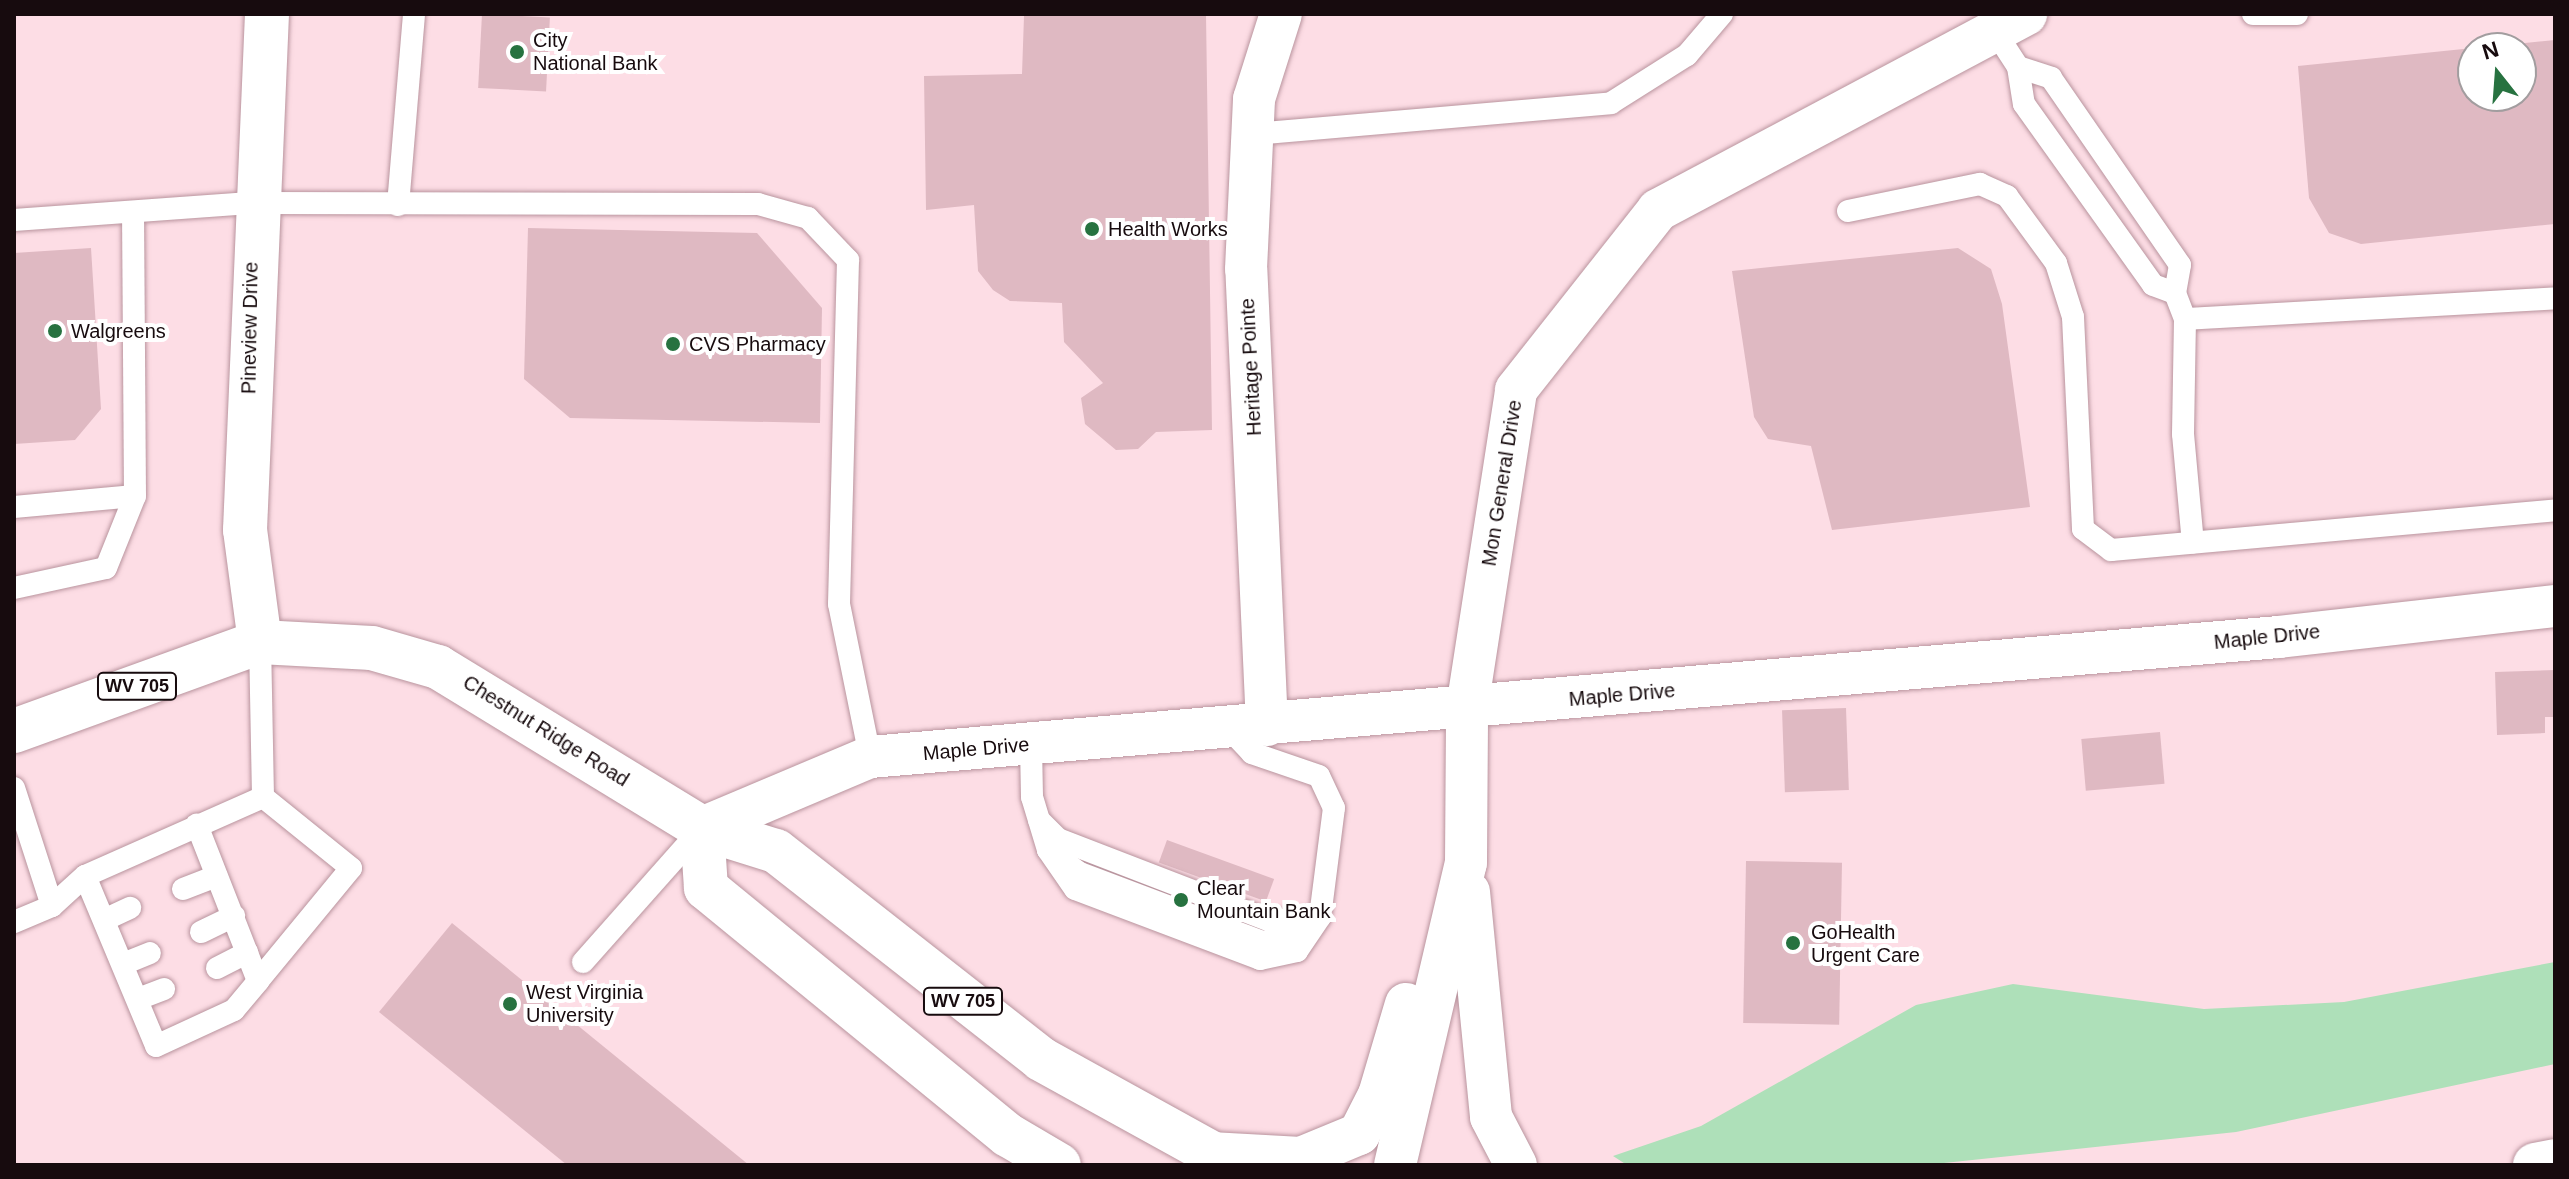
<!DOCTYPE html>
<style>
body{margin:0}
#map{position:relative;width:2569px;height:1179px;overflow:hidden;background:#fddde5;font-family:Arial,sans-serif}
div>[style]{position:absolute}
.green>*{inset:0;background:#aee0b9}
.building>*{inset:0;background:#dfb9c2;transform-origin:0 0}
.roads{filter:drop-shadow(0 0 2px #b9949e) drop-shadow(0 0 2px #b9949e)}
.lane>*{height:22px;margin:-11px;padding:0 11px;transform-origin:11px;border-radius:11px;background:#fff}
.street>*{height:42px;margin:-21px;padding:0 21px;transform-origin:21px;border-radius:21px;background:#fff}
.secondary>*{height:44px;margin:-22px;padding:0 22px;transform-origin:22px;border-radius:22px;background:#fff}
.primary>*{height:44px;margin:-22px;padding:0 22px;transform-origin:22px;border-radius:22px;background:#fff}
.dots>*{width:22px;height:22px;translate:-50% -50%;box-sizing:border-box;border:4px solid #fff;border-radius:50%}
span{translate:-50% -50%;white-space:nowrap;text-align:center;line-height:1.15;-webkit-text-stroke:8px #fff;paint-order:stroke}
.shield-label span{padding:2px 6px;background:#fff;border:2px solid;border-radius:6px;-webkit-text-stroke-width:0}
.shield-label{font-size:18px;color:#170b0e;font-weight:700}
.poi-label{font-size:20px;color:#170b0e}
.left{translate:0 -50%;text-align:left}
.street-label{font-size:20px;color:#170b0e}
.frame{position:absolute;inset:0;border:16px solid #170b0e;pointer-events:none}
.north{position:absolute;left:2457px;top:32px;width:80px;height:80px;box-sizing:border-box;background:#fff;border:2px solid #a29d9f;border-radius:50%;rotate:343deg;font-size:22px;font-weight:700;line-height:32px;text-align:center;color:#170b0e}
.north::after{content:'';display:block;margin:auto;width:28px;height:36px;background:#277240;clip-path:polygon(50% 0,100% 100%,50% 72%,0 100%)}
</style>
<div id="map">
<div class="green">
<div style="clip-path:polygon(2555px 962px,2555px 1064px,2236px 1132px,1925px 1165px,1627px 1165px,1613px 1156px,1701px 1126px,1916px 1005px,2013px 984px,2204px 1009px,2344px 1002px)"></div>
</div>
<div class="building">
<div style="left:482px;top:14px;width:68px;height:74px;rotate:3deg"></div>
<div style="clip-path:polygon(1206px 14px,1212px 430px,1156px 432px,1138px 449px,1116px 450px,1085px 424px,1081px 398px,1103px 383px,1064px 342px,1062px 303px,1010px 301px,993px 290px,978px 271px,974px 205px,926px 210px,924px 76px,1022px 74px,1024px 16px)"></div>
<div style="clip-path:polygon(2555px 40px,2555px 224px,2361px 244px,2329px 233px,2309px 198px,2298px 66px,2473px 48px,2473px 96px,2521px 96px,2521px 48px,2476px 48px)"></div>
<div style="clip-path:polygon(528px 228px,757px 233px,822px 308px,820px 423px,570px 418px,524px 379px)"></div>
<div style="clip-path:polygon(91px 248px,101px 409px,75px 440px,14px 444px,14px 253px)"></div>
<div style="clip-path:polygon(1958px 248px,1991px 269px,2002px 304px,2030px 507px,1832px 530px,1811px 446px,1768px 439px,1754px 417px,1732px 271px)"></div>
<div style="clip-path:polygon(2555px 670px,2555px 717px,2545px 717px,2545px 733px,2497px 735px,2495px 672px)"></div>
<div style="left:1846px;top:708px;width:82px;height:64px;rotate:88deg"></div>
<div style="left:2160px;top:732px;width:52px;height:79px;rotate:85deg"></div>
<div style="left:1167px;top:840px;width:114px;height:24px;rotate:20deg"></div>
<div style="left:1746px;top:861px;width:96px;height:162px;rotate:1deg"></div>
<div style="clip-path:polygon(452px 923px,749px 1165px,567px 1165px,379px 1012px)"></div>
</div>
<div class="roads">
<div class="lane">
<div style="left:2253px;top:14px;width:44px"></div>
<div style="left:1996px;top:33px;width:40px;rotate:57.1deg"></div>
<div style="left:2018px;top:67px;width:37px;rotate:81deg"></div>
<div style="left:2024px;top:104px;width:222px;rotate:54.5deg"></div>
<div style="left:2153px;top:285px;width:23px;rotate:20deg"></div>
<div style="left:2018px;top:67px;width:35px;rotate:18deg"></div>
<div style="left:2051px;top:78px;width:227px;rotate:55.4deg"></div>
<div style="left:2180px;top:265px;width:28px;rotate:100deg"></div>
<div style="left:2175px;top:293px;width:28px;rotate:69deg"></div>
<div style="left:2185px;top:319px;width:115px;rotate:91deg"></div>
<div style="left:2183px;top:434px;width:109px;rotate:84.8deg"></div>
<div style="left:1253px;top:134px;width:359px;rotate:-4.9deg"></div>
<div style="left:1611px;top:103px;width:90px;rotate:-32.3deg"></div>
<div style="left:1687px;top:55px;width:54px;rotate:-49.5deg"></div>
<div style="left:398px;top:205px;width:192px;rotate:-85.2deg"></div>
<div style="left:1848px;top:211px;width:135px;rotate:-11.6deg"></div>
<div style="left:1980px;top:184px;width:30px;rotate:24deg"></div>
<div style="left:2007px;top:196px;width:83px;rotate:53.8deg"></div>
<div style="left:2056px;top:263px;width:57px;rotate:72.5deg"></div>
<div style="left:2073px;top:317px;width:212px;rotate:87.3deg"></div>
<div style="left:2083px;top:529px;width:35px;rotate:37deg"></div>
<div style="left:2111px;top:550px;width:446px;rotate:-5.1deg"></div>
<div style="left:14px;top:220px;width:240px;rotate:-4.1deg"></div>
<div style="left:253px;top:203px;width:505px;rotate:0.11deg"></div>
<div style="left:758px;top:204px;width:52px;rotate:15.6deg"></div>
<div style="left:808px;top:218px;width:58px;rotate:46.4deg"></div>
<div style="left:848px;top:260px;width:344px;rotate:91.5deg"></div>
<div style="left:839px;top:604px;width:156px;rotate:78.5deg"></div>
<div style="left:2185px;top:319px;width:371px;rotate:-3.2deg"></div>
<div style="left:14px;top:507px;width:121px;rotate:-5.2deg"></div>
<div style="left:14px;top:588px;width:94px;rotate:-12.3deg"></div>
<div style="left:106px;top:568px;width:78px;rotate:-68.1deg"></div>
<div style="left:135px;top:496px;width:282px;rotate:-90.4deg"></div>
<div style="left:1031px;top:745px;width:52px;rotate:88.9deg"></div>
<div style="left:1032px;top:797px;width:55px;rotate:73.2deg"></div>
<div style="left:1048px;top:850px;width:39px;rotate:36deg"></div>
<div style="left:1080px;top:873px;width:196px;rotate:20.7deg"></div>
<div style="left:1263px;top:942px;width:41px;rotate:-5.6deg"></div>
<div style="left:14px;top:788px;width:124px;rotate:72.1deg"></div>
<div style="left:52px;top:906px;width:45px;rotate:-42.3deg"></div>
<div style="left:85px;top:876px;width:195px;rotate:-23.9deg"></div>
<div style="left:263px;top:797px;width:155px;rotate:-91.1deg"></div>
<div style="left:1039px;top:820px;width:27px;rotate:45deg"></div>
<div style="left:1058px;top:839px;width:227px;rotate:21.1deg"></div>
<div style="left:1270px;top:921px;width:50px;rotate:-4.6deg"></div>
<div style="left:1048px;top:850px;width:47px;rotate:55.3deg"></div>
<div style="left:1075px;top:889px;width:198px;rotate:20.7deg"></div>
<div style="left:1260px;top:959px;width:38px;rotate:-12deg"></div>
<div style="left:1297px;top:951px;width:41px;rotate:-55.9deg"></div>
<div style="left:1320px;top:917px;width:110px;rotate:-82.7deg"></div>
<div style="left:1334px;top:808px;width:35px;rotate:-115deg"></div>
<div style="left:1319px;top:776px;width:71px;rotate:-161.1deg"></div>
<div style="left:1252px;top:753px;width:35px;rotate:-133deg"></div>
<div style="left:85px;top:876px;width:184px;rotate:67.3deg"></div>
<div style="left:156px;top:1046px;width:86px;rotate:-24.8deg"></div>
<div style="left:234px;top:1010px;width:38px;rotate:-50deg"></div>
<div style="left:258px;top:981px;width:168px;rotate:-111.4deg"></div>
<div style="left:183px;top:889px;width:36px;rotate:-21deg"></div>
<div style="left:104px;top:920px;width:29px;rotate:-25deg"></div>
<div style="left:14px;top:922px;width:41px;rotate:-22.8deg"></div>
<div style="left:201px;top:932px;width:37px;rotate:-26deg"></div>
<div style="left:583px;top:962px;width:178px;rotate:-48.4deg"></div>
<div style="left:123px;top:964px;width:29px;rotate:-22deg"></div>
<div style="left:217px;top:968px;width:34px;rotate:-27deg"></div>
<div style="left:258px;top:981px;width:146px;rotate:-50.5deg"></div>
<div style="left:351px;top:868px;width:113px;rotate:-141.1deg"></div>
<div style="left:138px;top:999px;width:28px;rotate:-21deg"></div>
</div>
<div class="street">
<div style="left:1267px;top:725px;width:456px;rotate:-92.6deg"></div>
<div style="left:1246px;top:269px;width:170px;rotate:-87.3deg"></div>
<div style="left:1254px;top:99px;width:89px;rotate:-72.4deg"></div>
<div style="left:702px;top:828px;width:182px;rotate:-22.9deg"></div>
<div style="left:870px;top:757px;width:1413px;rotate:-4.87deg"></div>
<div style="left:2278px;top:637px;width:279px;rotate:-6.4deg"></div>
<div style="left:1469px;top:892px;width:226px;rotate:84.4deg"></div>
<div style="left:1491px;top:1117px;width:54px;rotate:62.5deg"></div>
<div style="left:1210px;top:1153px;width:91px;rotate:3.1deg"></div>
<div style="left:1301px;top:1158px;width:63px;rotate:-22.5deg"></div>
<div style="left:1359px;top:1134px;width:44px;rotate:-62.9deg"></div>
<div style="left:1379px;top:1095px;width:95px;rotate:-73.5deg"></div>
<div style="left:1395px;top:1165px;width:310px;rotate:-76.8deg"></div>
<div style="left:1466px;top:863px;width:155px;rotate:-89.6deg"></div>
<div style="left:1467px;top:708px;width:322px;rotate:-81.2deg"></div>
<div style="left:1516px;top:390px;width:229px;rotate:-51.7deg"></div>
<div style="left:1658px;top:210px;width:417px;rotate:-28deg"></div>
</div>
<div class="secondary">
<div style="left:260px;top:642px;width:113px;rotate:-97.6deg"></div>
<div style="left:245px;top:530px;width:516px;rotate:-87.56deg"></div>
</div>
<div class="primary">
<div style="left:14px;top:731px;width:262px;rotate:-19.9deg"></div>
<div style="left:260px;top:642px;width:112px;rotate:3.1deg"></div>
<div style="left:372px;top:648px;width:69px;rotate:16.1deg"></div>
<div style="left:438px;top:667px;width:309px;rotate:31.4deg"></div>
<div style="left:702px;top:828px;width:77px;rotate:17.3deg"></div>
<div style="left:776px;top:851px;width:337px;rotate:38.1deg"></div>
<div style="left:1041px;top:1059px;width:219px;rotate:28.9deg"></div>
<div style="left:702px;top:828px;width:60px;rotate:86.2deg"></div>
<div style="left:706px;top:888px;width:390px;rotate:39.3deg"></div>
<div style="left:1008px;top:1135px;width:59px;rotate:30.5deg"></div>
<div style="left:2535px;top:1165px;width:20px;rotate:-11deg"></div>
</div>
</div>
<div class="dots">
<div style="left:517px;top:52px;background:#277240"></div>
<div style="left:1092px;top:229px;background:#277240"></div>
<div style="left:55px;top:331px;background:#277240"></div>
<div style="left:673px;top:344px;background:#277240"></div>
<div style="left:1181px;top:900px;background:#277240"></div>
<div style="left:1793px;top:943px;background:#277240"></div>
<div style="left:510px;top:1004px;background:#277240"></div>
</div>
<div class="shield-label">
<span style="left:137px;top:686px">WV 705</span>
<span style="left:963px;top:1001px">WV 705</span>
</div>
<div class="poi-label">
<span class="left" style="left:533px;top:52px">City<br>National Bank</span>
<span class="left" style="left:1108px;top:229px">Health Works</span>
<span class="left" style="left:71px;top:331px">Walgreens</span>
<span class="left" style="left:689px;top:344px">CVS Pharmacy</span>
<span class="left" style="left:1197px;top:900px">Clear<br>Mountain Bank</span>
<span class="left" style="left:1811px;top:944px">GoHealth<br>Urgent Care</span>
<span class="left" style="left:526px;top:1004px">West Virginia<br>University</span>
</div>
<div class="street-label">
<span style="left:250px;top:328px;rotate:-89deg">Pineview Drive</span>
<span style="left:1251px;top:367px;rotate:-93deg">Heritage Pointe</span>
<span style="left:1502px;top:483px;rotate:-81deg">Mon General Drive</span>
<span style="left:2267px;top:637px;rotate:-6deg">Maple Drive</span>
<span style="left:1622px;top:695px;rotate:-5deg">Maple Drive</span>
<span style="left:546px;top:731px;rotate:32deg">Chestnut Ridge Road</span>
<span style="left:976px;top:749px;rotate:-5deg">Maple Drive</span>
</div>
<div class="frame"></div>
<div class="north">N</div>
</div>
